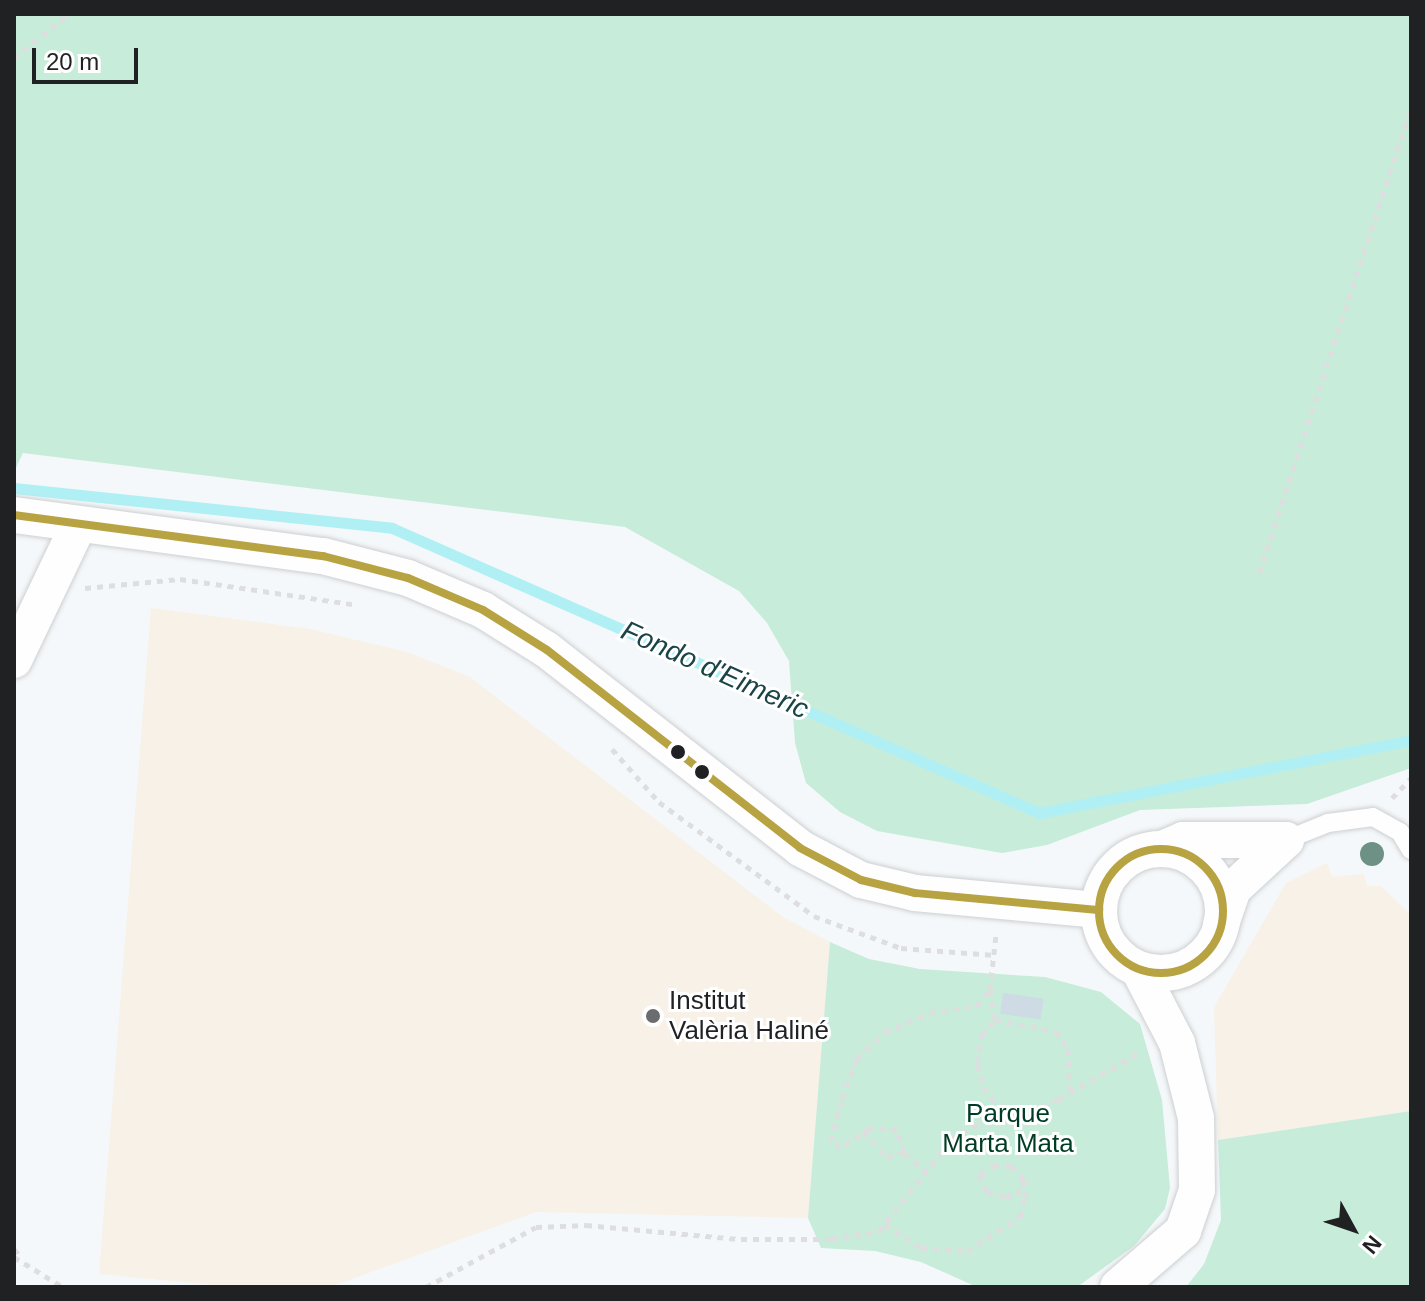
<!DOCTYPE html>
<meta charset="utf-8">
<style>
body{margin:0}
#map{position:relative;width:1425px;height:1301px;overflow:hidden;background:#f5f8fa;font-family:Helvetica,sans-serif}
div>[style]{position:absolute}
.education>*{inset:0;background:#f8f1e7}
.green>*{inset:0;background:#c7ecda}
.stream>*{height:11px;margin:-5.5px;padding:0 5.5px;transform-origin:5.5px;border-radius:5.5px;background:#b0f0f5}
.building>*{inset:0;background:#cedbe5;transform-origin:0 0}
.path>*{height:5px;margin-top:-2.5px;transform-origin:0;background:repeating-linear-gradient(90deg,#dedee0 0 6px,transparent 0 12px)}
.roads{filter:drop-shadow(0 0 2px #cdd0d2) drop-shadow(0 0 2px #cdd0d2)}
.lane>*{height:18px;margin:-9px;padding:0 9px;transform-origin:9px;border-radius:9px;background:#fefefe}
.street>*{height:36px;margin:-18px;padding:0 18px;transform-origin:18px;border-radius:18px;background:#fefefe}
.street>.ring{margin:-18px;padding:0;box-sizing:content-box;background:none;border:36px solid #fefefe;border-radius:50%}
.bus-1>*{height:8px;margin:-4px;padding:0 4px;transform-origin:4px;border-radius:4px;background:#b8a342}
.bus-1>.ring{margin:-4px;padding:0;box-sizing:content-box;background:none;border:8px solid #b8a342;border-radius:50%}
.trees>*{width:24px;height:24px;margin:-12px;border-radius:50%;background:#6e9185}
.dots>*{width:22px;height:22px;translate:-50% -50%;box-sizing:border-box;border:4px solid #fff;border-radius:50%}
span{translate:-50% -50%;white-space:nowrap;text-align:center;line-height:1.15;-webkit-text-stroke:6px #fff;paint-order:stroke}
.poi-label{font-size:26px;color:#1f2123}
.left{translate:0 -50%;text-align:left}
.park-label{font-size:26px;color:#003c25}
.water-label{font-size:28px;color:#1a4447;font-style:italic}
.frame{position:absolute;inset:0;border:16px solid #1f2123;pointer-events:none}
.north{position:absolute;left:1313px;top:1189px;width:80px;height:80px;-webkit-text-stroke:6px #fff;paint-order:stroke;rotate:130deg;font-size:22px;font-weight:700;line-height:32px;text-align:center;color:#1f2123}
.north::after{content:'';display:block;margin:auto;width:28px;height:36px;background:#1f2123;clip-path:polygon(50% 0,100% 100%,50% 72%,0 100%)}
.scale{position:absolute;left:32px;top:48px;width:106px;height:36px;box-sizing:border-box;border:4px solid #1f2123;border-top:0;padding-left:10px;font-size:24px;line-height:28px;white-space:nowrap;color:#1f2123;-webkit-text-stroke:6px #fff;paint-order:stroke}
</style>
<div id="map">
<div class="education">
<div style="clip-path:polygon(151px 608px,310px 629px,407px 652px,470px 677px,783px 917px,830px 942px,808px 1218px,536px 1212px,330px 1287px,233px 1287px,99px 1274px)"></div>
<div style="clip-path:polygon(1327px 863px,1332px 877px,1364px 874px,1367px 886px,1381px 886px,1411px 915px,1411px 1111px,1218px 1140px,1214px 1007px,1286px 883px)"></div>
</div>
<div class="green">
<div style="clip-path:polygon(14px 14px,1411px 14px,1411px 768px,1307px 804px,1140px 810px,1047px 845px,1002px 853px,877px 831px,840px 812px,806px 783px,795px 743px,789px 661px,767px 623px,739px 591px,625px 527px,23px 453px,14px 472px)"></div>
<div style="clip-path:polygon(830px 942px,869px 959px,920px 969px,1045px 977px,1101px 992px,1140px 1024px,1162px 1100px,1170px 1188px,1165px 1209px,1134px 1246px,1077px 1287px,977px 1287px,921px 1262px,875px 1251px,821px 1248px,808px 1218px)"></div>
<div style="clip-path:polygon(1411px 1111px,1411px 1287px,1186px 1287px,1204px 1264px,1221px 1220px,1218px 1140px)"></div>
</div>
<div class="stream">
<div style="left:14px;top:488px;width:380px;rotate:6deg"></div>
<div style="left:392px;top:528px;width:707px;rotate:23.77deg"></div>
<div style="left:1039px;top:813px;width:379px;rotate:-11.1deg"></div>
</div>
<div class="building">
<div style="left:1003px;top:993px;width:41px;height:21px;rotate:8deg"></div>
</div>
<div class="path">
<div style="left:14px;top:58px;width:70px;rotate:-38.7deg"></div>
<div style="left:1259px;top:573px;width:488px;rotate:-71.9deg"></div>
<div style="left:85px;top:588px;width:95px;rotate:-5.4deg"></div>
<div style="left:180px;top:579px;width:174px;rotate:8.3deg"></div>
<div style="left:612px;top:749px;width:71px;rotate:48.4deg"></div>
<div style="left:659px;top:802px;width:192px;rotate:36.3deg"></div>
<div style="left:814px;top:916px;width:93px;rotate:20.2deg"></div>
<div style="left:901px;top:948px;width:94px;rotate:4.3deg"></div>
<div style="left:1392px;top:798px;width:28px;rotate:-46deg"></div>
<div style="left:990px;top:990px;width:30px;rotate:81deg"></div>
<div style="left:1013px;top:1116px;width:35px;rotate:-140deg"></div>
<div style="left:986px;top:1093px;width:31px;rotate:-107deg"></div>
<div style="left:977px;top:1063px;width:28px;rotate:-80deg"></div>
<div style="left:982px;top:1035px;width:20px;rotate:-49deg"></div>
<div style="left:995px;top:1020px;width:62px;rotate:10.2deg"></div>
<div style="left:1056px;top:1031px;width:22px;rotate:56deg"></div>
<div style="left:1068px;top:1049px;width:42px;rotate:87.3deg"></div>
<div style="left:863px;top:1132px;width:35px;rotate:46deg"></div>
<div style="left:887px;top:1157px;width:18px;rotate:-16deg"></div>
<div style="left:927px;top:1173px;width:31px;rotate:-138deg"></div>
<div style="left:904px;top:1152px;width:23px;rotate:-108deg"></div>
<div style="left:897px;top:1130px;width:27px;rotate:-176deg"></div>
<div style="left:870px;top:1128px;width:35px;rotate:147deg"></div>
<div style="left:841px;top:1147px;width:12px;rotate:-149deg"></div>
<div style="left:831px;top:1141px;width:44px;rotate:-75.7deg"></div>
<div style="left:842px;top:1098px;width:43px;rotate:-69.4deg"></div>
<div style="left:857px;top:1058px;width:38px;rotate:-43deg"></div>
<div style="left:885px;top:1032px;width:49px;rotate:-22.9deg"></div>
<div style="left:930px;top:1013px;width:47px;rotate:-8.7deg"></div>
<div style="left:976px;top:1006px;width:21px;rotate:-49deg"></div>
<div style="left:990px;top:990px;width:56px;rotate:-83.9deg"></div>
<div style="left:885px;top:1224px;width:43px;rotate:33.7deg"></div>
<div style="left:921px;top:1248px;width:46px;rotate:3.7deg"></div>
<div style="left:967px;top:1251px;width:63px;rotate:-32.7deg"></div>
<div style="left:1020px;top:1217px;width:20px;rotate:-75deg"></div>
<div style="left:1025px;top:1198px;width:20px;rotate:-93deg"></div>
<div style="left:1024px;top:1178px;width:18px;rotate:-137deg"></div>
<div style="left:1011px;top:1166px;width:15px;rotate:-176deg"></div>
<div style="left:996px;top:1165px;width:20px;rotate:150deg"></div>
<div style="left:979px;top:1175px;width:19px;rotate:65deg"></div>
<div style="left:987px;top:1192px;width:20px;rotate:15deg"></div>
<div style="left:1006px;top:1197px;width:11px;rotate:-15deg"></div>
<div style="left:1017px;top:1194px;width:17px;rotate:-66deg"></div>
<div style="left:14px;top:1249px;width:11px;rotate:49deg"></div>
<div style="left:14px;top:1257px;width:57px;rotate:31.5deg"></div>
<div style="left:426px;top:1287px;width:125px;rotate:-28.6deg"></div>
<div style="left:536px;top:1227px;width:50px;rotate:-2.3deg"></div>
<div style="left:586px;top:1225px;width:156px;rotate:5.2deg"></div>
<div style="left:741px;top:1239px;width:90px"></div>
<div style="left:831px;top:1239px;width:49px;rotate:-9.5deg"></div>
<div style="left:879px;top:1231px;width:117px;rotate:-51.6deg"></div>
<div style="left:952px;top:1139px;width:35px;rotate:-31deg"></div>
<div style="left:982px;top:1121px;width:38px;rotate:-7deg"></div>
<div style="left:1020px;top:1116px;width:43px;rotate:-23.6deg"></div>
<div style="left:1059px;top:1099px;width:95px;rotate:-30.3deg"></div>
</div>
<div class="roads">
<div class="lane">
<div style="left:1286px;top:840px;width:45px;rotate:-22deg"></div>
<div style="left:1328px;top:823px;width:45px;rotate:-7.6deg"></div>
<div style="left:1373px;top:817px;width:31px;rotate:29deg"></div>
<div style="left:1400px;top:832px;width:21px;rotate:59deg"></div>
</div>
<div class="street">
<div style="left:14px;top:515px;width:312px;rotate:7.6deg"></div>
<div style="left:323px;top:556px;width:88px;rotate:14.5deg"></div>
<div style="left:408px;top:578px;width:82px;rotate:23.1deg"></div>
<div style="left:483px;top:610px;width:75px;rotate:32deg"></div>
<div style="left:547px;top:650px;width:321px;rotate:38deg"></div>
<div style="left:800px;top:848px;width:69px;rotate:27.7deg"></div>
<div style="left:861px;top:880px;width:56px;rotate:13.5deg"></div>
<div style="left:915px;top:893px;width:185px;rotate:5.3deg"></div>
<div style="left:14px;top:660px;width:148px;rotate:-64.5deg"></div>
<div style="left:1162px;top:849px;width:23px;rotate:-23deg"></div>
<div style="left:1183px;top:840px;width:103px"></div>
<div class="ring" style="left:1099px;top:849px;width:88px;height:88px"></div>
<div style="left:1221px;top:924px;width:37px;rotate:-71deg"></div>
<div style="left:1233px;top:889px;width:72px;rotate:-42.8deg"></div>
<div style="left:1118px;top:1287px;width:86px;rotate:-40.7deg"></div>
<div style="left:1183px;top:1231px;width:43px;rotate:-71.1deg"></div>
<div style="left:1197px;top:1190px;width:72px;rotate:-90.8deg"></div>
<div style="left:1196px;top:1118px;width:77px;rotate:-104.2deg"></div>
<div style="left:1177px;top:1043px;width:82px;rotate:-117.5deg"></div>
</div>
</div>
<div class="bus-1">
<div style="left:14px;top:515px;width:312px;rotate:7.6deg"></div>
<div style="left:323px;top:556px;width:88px;rotate:14.5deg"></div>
<div style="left:408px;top:578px;width:82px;rotate:23.1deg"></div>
<div style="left:483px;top:610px;width:75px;rotate:32deg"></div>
<div style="left:547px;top:650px;width:321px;rotate:38deg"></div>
<div style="left:800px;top:848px;width:69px;rotate:27.7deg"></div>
<div style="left:861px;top:880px;width:56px;rotate:13.5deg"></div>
<div style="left:915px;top:893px;width:185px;rotate:5.3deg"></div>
<div class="ring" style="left:1099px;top:849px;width:116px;height:116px"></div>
</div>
<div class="trees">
<div style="left:1372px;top:854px"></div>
</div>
<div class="dots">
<div style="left:678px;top:752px;background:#1f2123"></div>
<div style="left:702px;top:772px;background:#1f2123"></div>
<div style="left:653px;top:1016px;background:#6a6c6e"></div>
</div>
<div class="poi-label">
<span class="left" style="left:669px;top:1016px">Institut<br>Valèria Haliné</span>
</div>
<div class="park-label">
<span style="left:1008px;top:1129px">Parque<br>Marta Mata</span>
</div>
<div class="water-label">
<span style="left:715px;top:670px;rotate:24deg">Fondo d'Eimeric</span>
</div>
<div class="frame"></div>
<div class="north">N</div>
<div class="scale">20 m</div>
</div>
